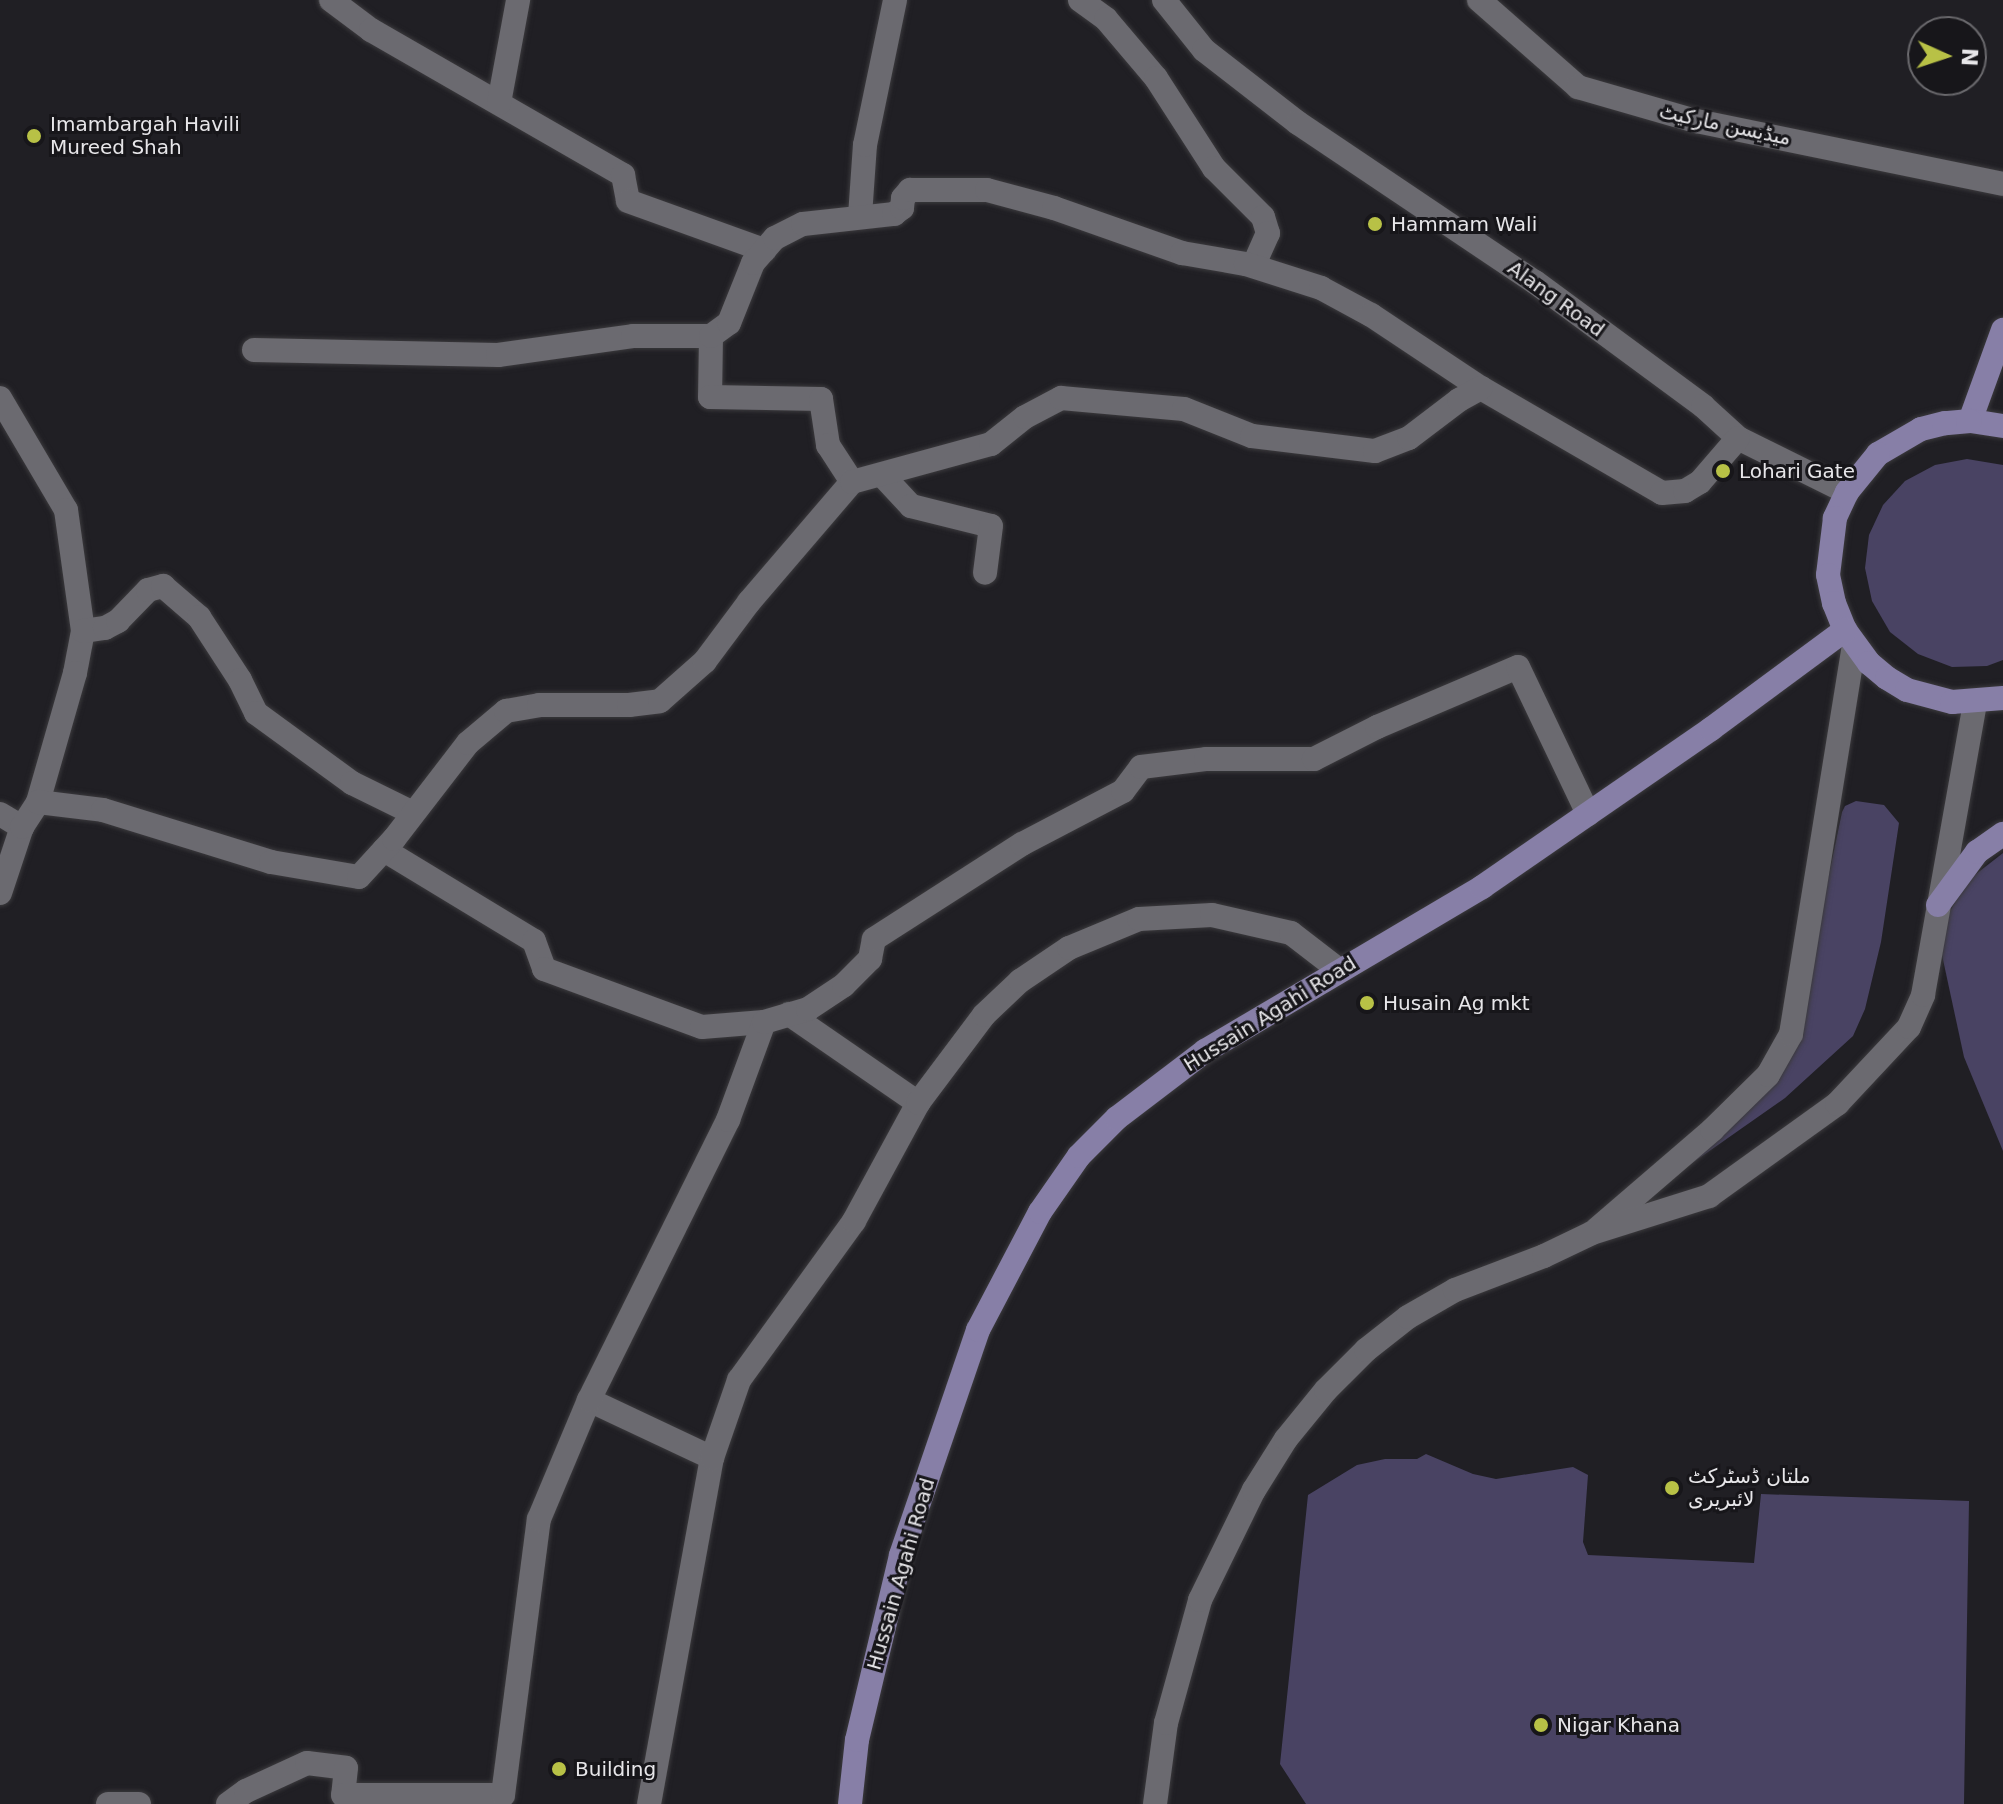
<!DOCTYPE html>
<meta charset="utf-8">
<style>
body{margin:0}
#map{position:relative;width:2003px;height:1804px;overflow:hidden;background:#201f24;font-family:"DejaVu Sans","Noto Naskh Arabic",sans-serif}
div>[style]{position:absolute}
.green>*{inset:0;background:#494363}
.roads{filter:drop-shadow(0 0 2px #3b3a3d) drop-shadow(0 0 2px #3b3a3d)}
.minor>*{height:24px;margin:-12px;padding:0 12px;transform-origin:12px;border-radius:12px;background:#6b6a70}
.major>*{height:24px;margin:-12px;padding:0 12px;transform-origin:12px;border-radius:12px;background:#877fa7}
.dots>*{width:22px;height:22px;translate:-50% -50%;box-sizing:border-box;border:4px solid #17161a;border-radius:50%}
span{translate:-50% -50%;white-space:nowrap;text-align:center;line-height:1.15;-webkit-text-stroke:6px #17161a;paint-order:stroke}
.poi-label{font-size:20px;color:#e7e6e9}
.left{translate:0 -50%;text-align:left}
.street-label{font-size:20px;color:#e7e6e9}
.north{position:absolute;left:1907px;top:16px;width:80px;height:80px;box-sizing:border-box;background:#17161a;border:2px solid #6a696d;border-radius:50%;rotate:93deg;font-size:22px;font-weight:700;line-height:32px;text-align:center;color:#e7e6e9}
.north::after{content:'';display:block;margin:auto;width:28px;height:36px;background:#b8c146;clip-path:polygon(50% 0,100% 100%,50% 72%,0 100%)}
</style>
<div id="map">
<div class="green">
<div style="clip-path:polygon(1967px 459px,2003px 465px,2003px 660px,1987px 666px,1952px 667px,1918px 654px,1890px 632px,1872px 601px,1865px 568px,1869px 535px,1883px 505px,1905px 481px,1935px 465px)"></div>
<div style="clip-path:polygon(1856px 801px,1884px 805px,1899px 823px,1881px 942px,1865px 1009px,1853px 1036px,1785px 1098px,1658px 1187px,1792px 1052px,1842px 812px,1845px 806px)"></div>
<div style="clip-path:polygon(2003px 853px,2003px 1151px,1964px 1057px,1942px 955px,1949px 913px,1967px 881px)"></div>
<div style="clip-path:polygon(1426px 1454px,1473px 1474px,1496px 1479px,1573px 1467px,1588px 1475px,1583px 1542px,1588px 1555px,1754px 1563px,1761px 1494px,1969px 1501px,1964px 1804px,1306px 1804px,1280px 1764px,1308px 1495px,1357px 1465px,1385px 1459px,1417px 1459px)"></div>
</div>
<div class="roads">
<div class="minor">
<div style="left:331px;top:0;width:50px;rotate:36.9deg"></div>
<div style="left:371px;top:30px;width:291px;rotate:29.9deg"></div>
<div style="left:623px;top:175px;width:26px;rotate:79deg"></div>
<div style="left:628px;top:201px;width:145px;rotate:19.8deg"></div>
<div style="left:1080px;top:0;width:32px;rotate:36deg"></div>
<div style="left:1106px;top:19px;width:77px;rotate:49.7deg"></div>
<div style="left:1156px;top:78px;width:107px;rotate:57.2deg"></div>
<div style="left:1214px;top:168px;width:69px;rotate:45deg"></div>
<div style="left:1263px;top:217px;width:17px;rotate:73deg"></div>
<div style="left:1268px;top:233px;width:36px;rotate:114deg"></div>
<div style="left:1164px;top:0;width:64px;rotate:51.3deg"></div>
<div style="left:1204px;top:50px;width:119px;rotate:37.8deg"></div>
<div style="left:1298px;top:123px;width:285px;rotate:33.9deg"></div>
<div style="left:1535px;top:282px;width:209px;rotate:36.4deg"></div>
<div style="left:1703px;top:406px;width:47px;rotate:42.4deg"></div>
<div style="left:1738px;top:438px;width:122px;rotate:26.4deg"></div>
<div style="left:1479px;top:0;width:132px;rotate:41.3deg"></div>
<div style="left:1578px;top:87px;width:123px;rotate:16.1deg"></div>
<div style="left:1696px;top:121px;width:313px;rotate:11.6deg"></div>
<div style="left:499px;top:103px;width:105px;rotate:-79.5deg"></div>
<div style="left:860px;top:216px;width:71px;rotate:-86deg"></div>
<div style="left:865px;top:145px;width:148px;rotate:-78.3deg"></div>
<div style="left:711px;top:336px;width:61px;rotate:90.9deg"></div>
<div style="left:710px;top:397px;width:111px;rotate:1deg"></div>
<div style="left:821px;top:399px;width:47px;rotate:81.3deg"></div>
<div style="left:828px;top:445px;width:44px;rotate:57deg"></div>
<div style="left:254px;top:350px;width:244px;rotate:1.2deg"></div>
<div style="left:498px;top:355px;width:136px;rotate:-8deg"></div>
<div style="left:633px;top:336px;width:78px"></div>
<div style="left:711px;top:336px;width:22px;rotate:-36deg"></div>
<div style="left:729px;top:323px;width:65px;rotate:-68.2deg"></div>
<div style="left:753px;top:263px;width:33px;rotate:-49deg"></div>
<div style="left:775px;top:238px;width:31px;rotate:-27deg"></div>
<div style="left:803px;top:224px;width:92px;rotate:-6.3deg"></div>
<div style="left:894px;top:214px;width:10px;rotate:-37deg"></div>
<div style="left:902px;top:208px;width:10px;rotate:-84deg"></div>
<div style="left:903px;top:198px;width:11px;rotate:-49deg"></div>
<div style="left:910px;top:190px;width:77px"></div>
<div style="left:987px;top:190px;width:69px;rotate:15deg"></div>
<div style="left:1054px;top:208px;width:136px;rotate:19.4deg"></div>
<div style="left:1182px;top:253px;width:65px;rotate:9.8deg"></div>
<div style="left:1246px;top:264px;width:79px;rotate:17.7deg"></div>
<div style="left:1321px;top:288px;width:57px;rotate:28.4deg"></div>
<div style="left:1371px;top:315px;width:132px;rotate:33.6deg"></div>
<div style="left:1481px;top:388px;width:209px;rotate:30.1deg"></div>
<div style="left:1662px;top:493px;width:23px;rotate:-5deg"></div>
<div style="left:1685px;top:491px;width:17px;rotate:-31deg"></div>
<div style="left:1700px;top:482px;width:58px;rotate:-49.2deg"></div>
<div style="left:0;top:398px;width:130px;rotate:59.5deg"></div>
<div style="left:66px;top:510px;width:122px;rotate:82deg"></div>
<div style="left:83px;top:631px;width:43px;rotate:100.8deg"></div>
<div style="left:75px;top:673px;width:134px;rotate:106deg"></div>
<div style="left:883px;top:476px;width:41px;rotate:47deg"></div>
<div style="left:911px;top:506px;width:82px;rotate:14deg"></div>
<div style="left:991px;top:526px;width:47px;rotate:97.3deg"></div>
<div style="left:83px;top:631px;width:22px;rotate:-8deg"></div>
<div style="left:105px;top:628px;width:15px;rotate:-28deg"></div>
<div style="left:118px;top:621px;width:43px;rotate:-45.9deg"></div>
<div style="left:148px;top:590px;width:16px;rotate:-15deg"></div>
<div style="left:163px;top:586px;width:48px;rotate:40.7deg"></div>
<div style="left:199px;top:617px;width:75px;rotate:56.9deg"></div>
<div style="left:240px;top:680px;width:37px;rotate:64deg"></div>
<div style="left:256px;top:713px;width:119px;rotate:36.1deg"></div>
<div style="left:352px;top:783px;width:68px;rotate:26.2deg"></div>
<div style="left:0;top:814px;width:26px;rotate:31deg"></div>
<div style="left:384px;top:850px;width:175px;rotate:31.2deg"></div>
<div style="left:534px;top:941px;width:30px;rotate:70deg"></div>
<div style="left:544px;top:969px;width:168px;rotate:20.2deg"></div>
<div style="left:702px;top:1027px;width:62px;rotate:-4.6deg"></div>
<div style="left:0;top:893px;width:70px;rotate:-71.6deg"></div>
<div style="left:22px;top:827px;width:30px;rotate:-57deg"></div>
<div style="left:38px;top:802px;width:65px;rotate:7deg"></div>
<div style="left:103px;top:810px;width:176px;rotate:17.2deg"></div>
<div style="left:271px;top:862px;width:89px;rotate:9.7deg"></div>
<div style="left:359px;top:877px;width:52px;rotate:-47.4deg"></div>
<div style="left:394px;top:839px;width:121px;rotate:-52.4deg"></div>
<div style="left:468px;top:743px;width:50px;rotate:-40.1deg"></div>
<div style="left:506px;top:711px;width:34px;rotate:-10deg"></div>
<div style="left:539px;top:705px;width:90px"></div>
<div style="left:629px;top:705px;width:31px;rotate:-7deg"></div>
<div style="left:660px;top:701px;width:60px;rotate:-41.6deg"></div>
<div style="left:705px;top:661px;width:74px;rotate:-53.3deg"></div>
<div style="left:749px;top:602px;width:158px;rotate:-49.4deg"></div>
<div style="left:852px;top:482px;width:144px;rotate:-15.3deg"></div>
<div style="left:991px;top:444px;width:43px;rotate:-38.5deg"></div>
<div style="left:1025px;top:417px;width:41px;rotate:-27.8deg"></div>
<div style="left:1061px;top:398px;width:123px;rotate:5.1deg"></div>
<div style="left:1184px;top:409px;width:73px;rotate:21.7deg"></div>
<div style="left:1252px;top:436px;width:124px;rotate:7deg"></div>
<div style="left:1375px;top:451px;width:36px;rotate:-21deg"></div>
<div style="left:1409px;top:438px;width:63px;rotate:-37.2deg"></div>
<div style="left:1459px;top:400px;width:25px;rotate:-29deg"></div>
<div style="left:789px;top:1014px;width:157px;rotate:34.6deg"></div>
<div style="left:1597px;top:1229px;width:152px;rotate:-40.7deg"></div>
<div style="left:1712px;top:1130px;width:78px;rotate:-44.5deg"></div>
<div style="left:1768px;top:1075px;width:47px;rotate:-60.7deg"></div>
<div style="left:1791px;top:1034px;width:394px;rotate:-80.8deg"></div>
<div style="left:589px;top:1400px;width:136px;rotate:25.2deg"></div>
<div style="left:108px;top:1804px;width:31px"></div>
<div style="left:228px;top:1804px;width:22px;rotate:-36deg"></div>
<div style="left:246px;top:1791px;width:67px;rotate:-24.7deg"></div>
<div style="left:307px;top:1763px;width:39px;rotate:7deg"></div>
<div style="left:346px;top:1768px;width:27px;rotate:96deg"></div>
<div style="left:343px;top:1795px;width:160px"></div>
<div style="left:503px;top:1795px;width:278px;rotate:-82.6deg"></div>
<div style="left:539px;top:1519px;width:129px;rotate:-67.2deg"></div>
<div style="left:589px;top:1400px;width:313px;rotate:-63.6deg"></div>
<div style="left:728px;top:1120px;width:104px;rotate:-69.8deg"></div>
<div style="left:764px;top:1022px;width:46px;rotate:-16.5deg"></div>
<div style="left:808px;top:1009px;width:43px;rotate:-33.7deg"></div>
<div style="left:844px;top:985px;width:37px;rotate:-45deg"></div>
<div style="left:870px;top:959px;width:20px;rotate:-79deg"></div>
<div style="left:874px;top:939px;width:176px;rotate:-32.7deg"></div>
<div style="left:1022px;top:844px;width:114px;rotate:-27.7deg"></div>
<div style="left:1123px;top:791px;width:30px;rotate:-53deg"></div>
<div style="left:1141px;top:767px;width:65px;rotate:-7deg"></div>
<div style="left:1206px;top:759px;width:108px"></div>
<div style="left:1314px;top:759px;width:71px;rotate:-26.9deg"></div>
<div style="left:1377px;top:727px;width:153px;rotate:-23.1deg"></div>
<div style="left:1518px;top:667px;width:163px;rotate:64.5deg"></div>
<div style="left:649px;top:1804px;width:352px;rotate:-79.7deg"></div>
<div style="left:712px;top:1458px;width:83px;rotate:-70.9deg"></div>
<div style="left:739px;top:1380px;width:196px;rotate:-54.1deg"></div>
<div style="left:854px;top:1221px;width:134px;rotate:-61.5deg"></div>
<div style="left:918px;top:1103px;width:110px;rotate:-53.1deg"></div>
<div style="left:984px;top:1015px;width:50px;rotate:-43.4deg"></div>
<div style="left:1020px;top:981px;width:59px;rotate:-34deg"></div>
<div style="left:1069px;top:948px;width:76px;rotate:-22.5deg"></div>
<div style="left:1139px;top:919px;width:73px;rotate:-3.1deg"></div>
<div style="left:1212px;top:915px;width:81px;rotate:12.8deg"></div>
<div style="left:1291px;top:933px;width:61px;rotate:37.6deg"></div>
<div style="left:1155px;top:1804px;width:82px;rotate:-82.3deg"></div>
<div style="left:1166px;top:1723px;width:128px;rotate:-74.5deg"></div>
<div style="left:1200px;top:1600px;width:123px;rotate:-63.9deg"></div>
<div style="left:1254px;top:1490px;width:60px;rotate:-57.9deg"></div>
<div style="left:1286px;top:1439px;width:63px;rotate:-50.8deg"></div>
<div style="left:1326px;top:1390px;width:57px;rotate:-45deg"></div>
<div style="left:1366px;top:1350px;width:53px;rotate:-38.2deg"></div>
<div style="left:1408px;top:1317px;width:54px;rotate:-29.9deg"></div>
<div style="left:1455px;top:1290px;width:95px;rotate:-20.9deg"></div>
<div style="left:1544px;top:1256px;width:53px;rotate:-25.6deg"></div>
<div style="left:1592px;top:1233px;width:123px;rotate:-17.5deg"></div>
<div style="left:1709px;top:1196px;width:158px;rotate:-35.7deg"></div>
<div style="left:1837px;top:1104px;width:105px;rotate:-46.9deg"></div>
<div style="left:1909px;top:1027px;width:35px;rotate:-66deg"></div>
<div style="left:1923px;top:995px;width:297px;rotate:-79.9deg"></div>
</div>
<div class="major">
<div style="left:1970px;top:421px;width:97px;rotate:-70.1deg"></div>
<div style="left:2003px;top:426px;width:33px;rotate:-171deg"></div>
<div style="left:1970px;top:421px;width:25px;rotate:175deg"></div>
<div style="left:1945px;top:423px;width:25px;rotate:166deg"></div>
<div style="left:1921px;top:429px;width:50px;rotate:149.8deg"></div>
<div style="left:1878px;top:454px;width:49px;rotate:129.2deg"></div>
<div style="left:1847px;top:492px;width:29px;rotate:115deg"></div>
<div style="left:1835px;top:518px;width:57px;rotate:97deg"></div>
<div style="left:1828px;top:575px;width:29px;rotate:78deg"></div>
<div style="left:1834px;top:603px;width:29px;rotate:68deg"></div>
<div style="left:1845px;top:630px;width:41px;rotate:54deg"></div>
<div style="left:1869px;top:663px;width:23px;rotate:40deg"></div>
<div style="left:1887px;top:678px;width:23px;rotate:31deg"></div>
<div style="left:1907px;top:690px;width:47px;rotate:14.9deg"></div>
<div style="left:1952px;top:702px;width:51px;rotate:-4.5deg"></div>
<div style="left:1938px;top:905px;width:66px;rotate:-53.7deg"></div>
<div style="left:1977px;top:852px;width:32px;rotate:-35deg"></div>
<div style="left:850px;top:1804px;width:64px;rotate:-83.8deg"></div>
<div style="left:857px;top:1740px;width:190px;rotate:-76.6deg"></div>
<div style="left:901px;top:1555px;width:238px;rotate:-71.1deg"></div>
<div style="left:978px;top:1330px;width:133px;rotate:-62.3deg"></div>
<div style="left:1040px;top:1212px;width:68px;rotate:-55.1deg"></div>
<div style="left:1079px;top:1156px;width:54px;rotate:-45deg"></div>
<div style="left:1117px;top:1118px;width:111px;rotate:-37.3deg"></div>
<div style="left:1205px;top:1051px;width:322px;rotate:-30.6deg"></div>
<div style="left:1482px;top:887px;width:278px;rotate:-34.6deg"></div>
<div style="left:1711px;top:729px;width:167px;rotate:-36.5deg"></div>
</div>
</div>
<div class="dots">
<div style="left:34px;top:136px;background:#b8c146"></div>
<div style="left:1375px;top:224px;background:#b8c146"></div>
<div style="left:1723px;top:471px;background:#b8c146"></div>
<div style="left:1367px;top:1003px;background:#b8c146"></div>
<div style="left:1672px;top:1488px;background:#b8c146"></div>
<div style="left:1541px;top:1725px;background:#b8c146"></div>
<div style="left:559px;top:1769px;background:#b8c146"></div>
</div>
<div class="poi-label">
<span class="left" style="left:50px;top:136px">Imambargah Havili<br>Mureed Shah</span>
<span class="left" style="left:1391px;top:224px">Hammam Wali</span>
<span class="left" style="left:1739px;top:471px">Lohari Gate</span>
<span class="left" style="left:1383px;top:1003px">Husain Ag mkt</span>
<span class="left" style="left:1688px;top:1488px">ملتان ڈسٹرکٹ<br>لائبریری</span>
<span class="left" style="left:1557px;top:1725px">Nigar Khana</span>
<span class="left" style="left:575px;top:1769px">Building</span>
</div>
<div class="street-label">
<span style="left:1725px;top:125px;rotate:12deg">میڈیسن مارکیٹ</span>
<span style="left:1556px;top:299px;rotate:36deg">Alang Road</span>
<span style="left:1270px;top:1014px;rotate:-32deg">Hussain Agahi Road</span>
<span style="left:901px;top:1574px;rotate:-74deg">Hussain Agahi Road</span>
</div>
<div class="north">N</div>
</div>
